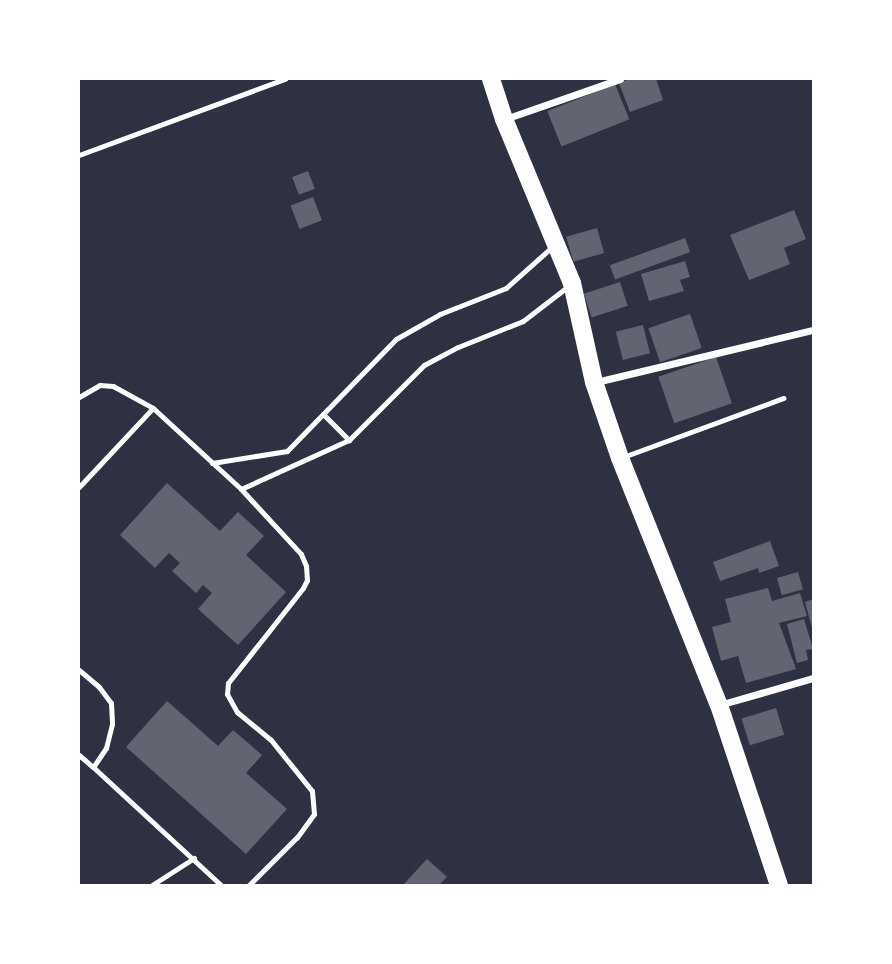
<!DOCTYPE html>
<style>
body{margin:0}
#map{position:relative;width:892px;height:964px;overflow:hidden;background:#2d3142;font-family:Barlow,sans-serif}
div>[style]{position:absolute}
.building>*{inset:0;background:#626471;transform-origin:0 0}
.service>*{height:5px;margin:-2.5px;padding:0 2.5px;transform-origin:2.5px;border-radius:2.5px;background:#fff}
.minor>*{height:7px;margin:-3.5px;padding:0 3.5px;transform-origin:3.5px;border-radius:3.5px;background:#fff}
.primary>*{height:18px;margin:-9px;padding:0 9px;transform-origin:9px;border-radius:9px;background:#fff}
span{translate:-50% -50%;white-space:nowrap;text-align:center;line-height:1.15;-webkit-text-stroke:5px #fff;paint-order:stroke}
.frame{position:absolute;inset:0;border:80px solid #fff;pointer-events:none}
</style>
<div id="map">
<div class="building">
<div style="clip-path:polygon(630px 79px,656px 79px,663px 100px,630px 112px,619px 83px)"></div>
<div style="left:615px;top:84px;width:38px;height:73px;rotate:68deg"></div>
<div style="left:308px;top:171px;width:19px;height:17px;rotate:69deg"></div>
<div style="left:313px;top:197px;width:25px;height:24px;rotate:69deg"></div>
<div style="clip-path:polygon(794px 210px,806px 239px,784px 248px,790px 264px,749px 280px,730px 235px)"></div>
<div style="left:597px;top:228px;width:26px;height:32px;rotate:74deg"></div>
<div style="left:685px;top:238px;width:15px;height:80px;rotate:70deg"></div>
<div style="clip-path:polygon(685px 261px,690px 277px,680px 280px,684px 291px,649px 301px,641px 274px)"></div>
<div style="left:620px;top:282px;width:25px;height:38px;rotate:72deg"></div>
<div style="left:690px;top:314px;width:36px;height:44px;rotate:71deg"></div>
<div style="left:643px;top:325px;width:29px;height:28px;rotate:76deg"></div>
<div style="left:716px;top:357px;width:49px;height:61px;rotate:71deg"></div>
<div style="clip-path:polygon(167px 483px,220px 531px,238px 512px,264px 536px,246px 555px,286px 592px,238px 645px,198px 609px,212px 593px,203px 585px,196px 593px,172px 571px,180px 563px,169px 553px,155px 568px,120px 535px)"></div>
<div style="clip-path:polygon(770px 541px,779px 566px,759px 573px,758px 568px,720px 581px,713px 562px)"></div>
<div style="left:798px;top:572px;width:18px;height:22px;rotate:74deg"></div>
<div style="clip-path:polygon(768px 588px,772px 601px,800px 593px,807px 616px,779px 623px,796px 669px,746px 683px,738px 656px,721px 661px,712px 627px,731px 622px,725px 599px)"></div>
<div style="clip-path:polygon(813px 599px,813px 628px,812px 628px,805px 602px)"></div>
<div style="clip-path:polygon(804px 619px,813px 649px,806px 650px,808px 660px,797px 663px,787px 624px)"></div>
<div style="clip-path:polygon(167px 701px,218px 746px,233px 730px,262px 755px,246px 773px,287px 809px,246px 854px,126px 747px)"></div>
<div style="left:776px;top:708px;width:28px;height:36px;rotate:73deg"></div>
<div style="clip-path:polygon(427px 859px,447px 877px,439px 885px,403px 885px)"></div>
</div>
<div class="service">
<div style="left:79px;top:155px;width:220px;rotate:-20.3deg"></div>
<div style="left:79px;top:397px;width:24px;rotate:-30deg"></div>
<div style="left:100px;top:385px;width:13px;rotate:4deg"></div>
<div style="left:113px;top:386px;width:46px;rotate:28.8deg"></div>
<div style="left:153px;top:408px;width:120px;rotate:42.6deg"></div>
<div style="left:241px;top:489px;width:88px;rotate:47.3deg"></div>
<div style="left:301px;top:554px;width:13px;rotate:67deg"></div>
<div style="left:306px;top:566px;width:14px;rotate:86deg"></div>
<div style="left:307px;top:580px;width:9px;rotate:117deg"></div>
<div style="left:303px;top:588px;width:121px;rotate:128.3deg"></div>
<div style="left:228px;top:683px;width:11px;rotate:95deg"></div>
<div style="left:227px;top:694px;width:21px;rotate:61deg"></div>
<div style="left:237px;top:712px;width:44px;rotate:39.5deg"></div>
<div style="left:271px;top:740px;width:65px;rotate:51.2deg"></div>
<div style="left:312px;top:791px;width:23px;rotate:85deg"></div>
<div style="left:314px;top:814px;width:29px;rotate:126deg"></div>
<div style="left:297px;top:837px;width:68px;rotate:135deg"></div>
<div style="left:323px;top:414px;width:37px;rotate:45deg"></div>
<div style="left:623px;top:457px;width:171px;rotate:-20.2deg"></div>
<div style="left:212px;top:463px;width:76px;rotate:-9.1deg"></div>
<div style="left:287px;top:451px;width:156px;rotate:-45.8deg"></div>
<div style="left:396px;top:339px;width:51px;rotate:-29.6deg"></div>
<div style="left:440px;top:314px;width:71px;rotate:-21.5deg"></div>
<div style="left:506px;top:288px;width:63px;rotate:-41.8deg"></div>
<div style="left:79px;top:487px;width:108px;rotate:-46.9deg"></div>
<div style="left:241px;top:489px;width:119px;rotate:-24.4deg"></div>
<div style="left:349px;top:440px;width:106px;rotate:-45deg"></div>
<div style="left:424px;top:365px;width:38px;rotate:-28deg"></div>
<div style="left:458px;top:347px;width:70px;rotate:-21.8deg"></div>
<div style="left:523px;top:321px;width:59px;rotate:-37.5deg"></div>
<div style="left:79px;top:670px;width:26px;rotate:40deg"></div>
<div style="left:99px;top:687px;width:20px;rotate:53deg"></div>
<div style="left:111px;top:703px;width:21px;rotate:87deg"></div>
<div style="left:112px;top:724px;width:25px;rotate:104deg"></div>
<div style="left:106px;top:748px;width:23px;rotate:124deg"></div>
<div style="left:93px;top:767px;width:174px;rotate:42.7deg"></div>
<div style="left:79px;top:755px;width:18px;rotate:41deg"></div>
<div style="left:152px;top:885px;width:50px;rotate:-32.7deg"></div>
</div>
<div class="minor">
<div style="left:505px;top:119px;width:122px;rotate:-19.2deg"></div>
<div style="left:596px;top:382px;width:223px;rotate:-13.5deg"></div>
<div style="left:719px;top:705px;width:98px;rotate:-16deg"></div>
</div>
<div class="primary">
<div style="left:491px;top:79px;width:42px;rotate:72deg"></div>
<div style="left:504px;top:119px;width:178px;rotate:67.5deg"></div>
<div style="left:572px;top:283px;width:101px;rotate:77.5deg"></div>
<div style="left:594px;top:382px;width:80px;rotate:71.1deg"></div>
<div style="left:620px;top:458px;width:266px;rotate:68.2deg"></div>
<div style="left:719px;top:705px;width:190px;rotate:71.6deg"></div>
</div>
<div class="frame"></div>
</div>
